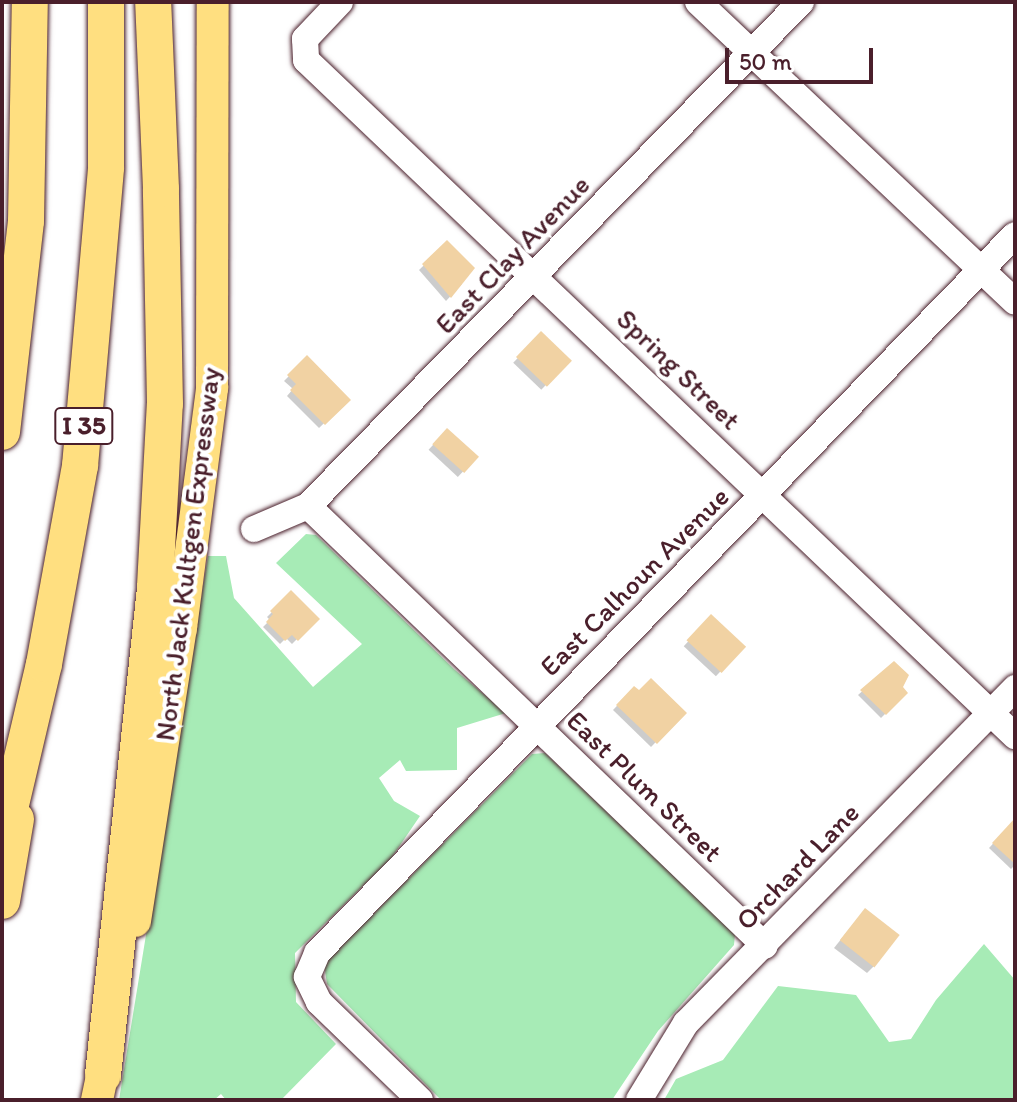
<!DOCTYPE html>
<style>
body{margin:0}
#map{position:relative;width:1017px;height:1102px;overflow:hidden;background:#fff;font-family:Itim,sans-serif}
div>[style]{position:absolute}
.green>*{inset:0;background:#a7ebb6}
.shadow>*{inset:0;background:#0003;transform-origin:0 0}
.building>*{inset:0;background:#f1d2a3;transform-origin:0 0}
.roads{filter:drop-shadow(0 0 2px #4a1f2b) drop-shadow(0 0 2px #4a1f2b)}
.minor>*{height:26px;margin:-13px;padding:0 13px;transform-origin:13px;border-radius:13px;background:#fff}
.major>*{height:32px;margin:-16px;padding:0 16px;transform-origin:16px;border-radius:16px;background:#ffdf80}
.highway>*{height:36px;margin:-18px;padding:0 18px;transform-origin:18px;border-radius:18px;background:#ffdf80}
span{translate:-50% -50%;white-space:nowrap;text-align:center;line-height:1.15;-webkit-text-stroke:8px #fff;paint-order:stroke}
.shield-label span{padding:2px 6px;background:#fff;border:2px solid;border-radius:6px;-webkit-text-stroke-width:0}
.shield-label{font-size:26px;color:#4a1f2b;font-weight:700}
.street-label{font-size:28px;color:#4a1f2b}
.frame{position:absolute;inset:0;border:4px solid #4a1f2b;pointer-events:none}
.scale{position:absolute;left:725px;top:48px;width:148px;height:36px;box-sizing:border-box;border:4px solid #4a1f2b;border-top:0;padding-left:10px;font-size:24px;line-height:28px;white-space:nowrap;color:#4a1f2b;-webkit-text-stroke:6px #fff;paint-order:stroke}
</style>
<div id="map">
<div class="green">
<div style="clip-path:polygon(306px 534px,316px 535px,455px 670px,506px 713px,457px 728px,457px 770px,406px 771px,400px 760px,379px 778px,394px 801px,420px 816px,392px 857px,295px 953px,296px 1002px,336px 1044px,281px 1100px,226px 1100px,221px 1094px,214px 1100px,119px 1100px,208px 556px,226px 556px,234px 598px,313px 687px,362px 644px,276px 563px)"></div>
<div style="clip-path:polygon(545px 753px,735px 934px,734px 945px,658px 1031px,612px 1100px,441px 1100px,327px 984px,324px 964px,532px 754px)"></div>
<div style="clip-path:polygon(984px 944px,1015px 980px,1015px 1100px,664px 1100px,676px 1079px,723px 1060px,778px 986px,856px 995px,889px 1042px,911px 1039px,936px 1000px)"></div>
</div>
<div class="shadow">
<div style="clip-path:polygon(447px 243px,462px 284px,446px 301px,419px 270px)"></div>
<div style="left:541px;top:334px;width:39px;height:40px;rotate:44deg"></div>
<div style="clip-path:polygon(307px 358px,348px 400px,319px 428px,287px 396px,293px 389px,284px 381px)"></div>
<div style="left:447px;top:430px;width:40px;height:27px;rotate:43deg"></div>
<div style="clip-path:polygon(291px 593px,317px 619px,292px 644px,286px 638px,280px 644px,263px 627px,270px 620px,267px 617px)"></div>
<div style="left:711px;top:617px;width:44px;height:40px;rotate:43deg"></div>
<div style="clip-path:polygon(894px 663px,900px 688px,906px 693px,881px 718px,858px 695px)"></div>
<div style="clip-path:polygon(634px 688px,684px 713px,651px 747px,613px 710px)"></div>
<div style="clip-path:polygon(1015px 820px,1015px 865px,1011px 869px,989px 848px)"></div>
<div style="clip-path:polygon(858px 918px,874px 966px,867px 973px,834px 948px)"></div>
</div>
<div class="building">
<div style="clip-path:polygon(447px 240px,475px 268px,451px 298px,422px 264px)"></div>
<div style="left:541px;top:331px;width:43px;height:36px;rotate:44deg"></div>
<div style="clip-path:polygon(307px 355px,351px 400px,325px 425px,290px 390px,296px 384px,287px 375px)"></div>
<div style="left:447px;top:428px;width:43px;height:22px;rotate:42deg"></div>
<div style="clip-path:polygon(291px 590px,320px 619px,298px 641px,292px 635px,285px 641px,266px 622px,273px 614px,270px 611px)"></div>
<div style="left:711px;top:614px;width:48px;height:36px;rotate:43deg"></div>
<div style="clip-path:polygon(894px 661px,909px 675px,903px 687px,908px 693px,886px 715px,860px 690px)"></div>
<div style="clip-path:polygon(651px 678px,687px 713px,657px 744px,616px 705px,634px 686px,639px 690px)"></div>
<div style="clip-path:polygon(1015px 818px,1015px 864px,992px 843px)"></div>
<div style="left:865px;top:908px;width:44px;height:41px;rotate:38deg"></div>
</div>
<div class="roads">
<div class="minor">
<div style="left:340px;top:2px;width:51px;rotate:133.4deg"></div>
<div style="left:305px;top:39px;width:21px;rotate:87deg"></div>
<div style="left:306px;top:60px;width:980px;rotate:43.64deg"></div>
<div style="left:698px;top:2px;width:436px;rotate:43.4deg"></div>
<div style="left:308px;top:506px;width:634px;rotate:43.91deg"></div>
<div style="left:254px;top:529px;width:59px;rotate:-23.1deg"></div>
<div style="left:308px;top:506px;width:705px;rotate:-45.63deg"></div>
<div style="left:420px;top:1100px;width:141px;rotate:-135.9deg"></div>
<div style="left:319px;top:1002px;width:28px;rotate:-116deg"></div>
<div style="left:307px;top:977px;width:26px;rotate:-67deg"></div>
<div style="left:317px;top:953px;width:1001px;rotate:-45.81deg"></div>
<div style="left:639px;top:1100px;width:90px;rotate:-58.6deg"></div>
<div style="left:686px;top:1023px;width:470px;rotate:-45.5deg"></div>
</div>
<div class="major">
<div style="left:135px;top:921px;width:297px;rotate:-81.1deg"></div>
<div style="left:181px;top:628px;width:242px;rotate:-82.6deg"></div>
<div style="left:212px;top:388px;width:386px;rotate:-89.9deg"></div>
<div style="left:97px;top:1100px;width:53px;rotate:-78.1deg"></div>
</div>
<div class="highway">
<div style="left:2px;top:432px;width:212px;rotate:-83.5deg"></div>
<div style="left:26px;top:221px;width:219px;rotate:-89deg"></div>
<div style="left:2px;top:843px;width:184px;rotate:-76.8deg"></div>
<div style="left:44px;top:664px;width:201px;rotate:-79.7deg"></div>
<div style="left:80px;top:466px;width:300px;rotate:-85deg"></div>
<div style="left:106px;top:167px;width:165px;rotate:-90deg"></div>
<div style="left:2px;top:901px;width:83px;rotate:-80.3deg"></div>
<div style="left:103px;top:1075px;width:492px;rotate:-83.9deg"></div>
<div style="left:155px;top:586px;width:182px;rotate:-86.9deg"></div>
<div style="left:165px;top:404px;width:215px;rotate:-91.1deg"></div>
<div style="left:161px;top:189px;width:187px;rotate:-92.4deg"></div>
</div>
</div>
<div class="shield-label">
<span style="left:84px;top:426px">I 35</span>
</div>
<div class="street-label">
<span style="left:512px;top:254px;rotate:-46deg">East Clay Avenue</span>
<span style="left:679px;top:369px;rotate:44deg">Spring Street</span>
<span style="left:187px;top:554px;rotate:-83deg">North Jack Kultgen Expressway</span>
<span style="left:634px;top:581px;rotate:-45deg">East Calhoun Avenue</span>
<span style="left:645px;top:786px;rotate:44deg">East Plum Street</span>
<span style="left:797px;top:866px;rotate:-46deg">Orchard Lane</span>
</div>
<div class="frame"></div>
<div class="scale">50 m</div>
</div>
